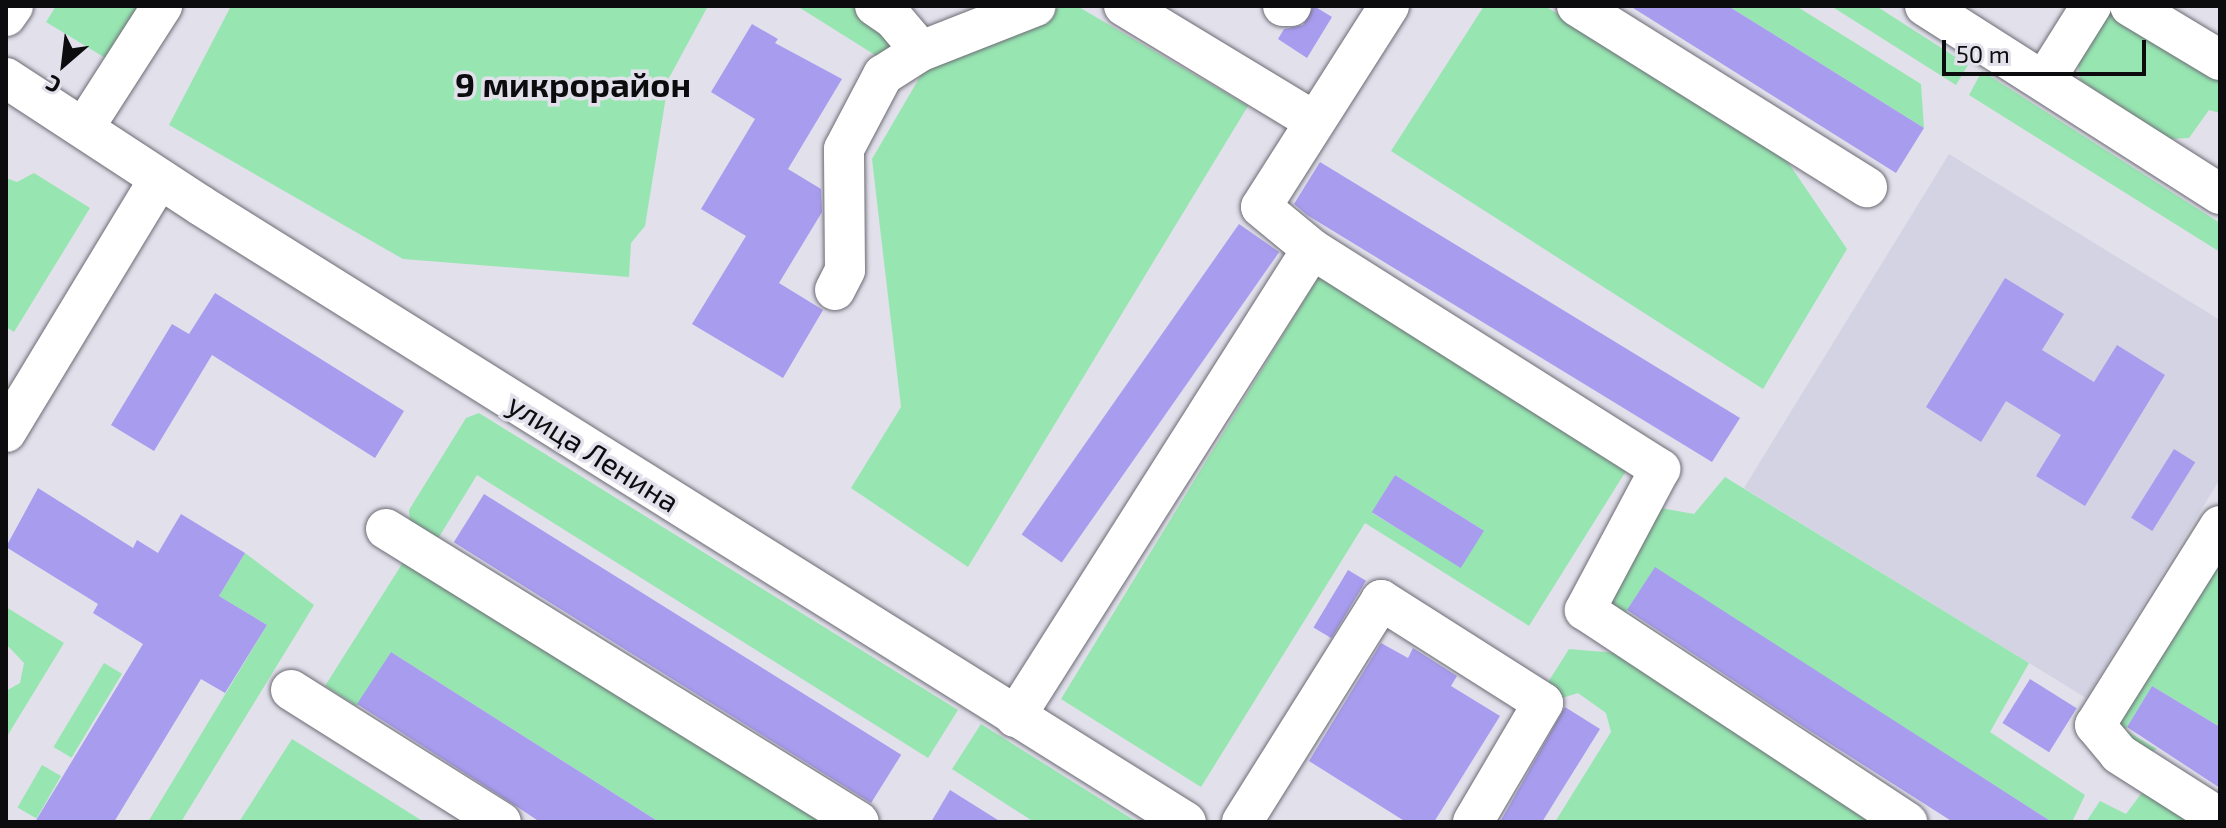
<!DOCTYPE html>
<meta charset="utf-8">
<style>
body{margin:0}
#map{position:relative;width:2226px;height:828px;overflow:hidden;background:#e1e0eb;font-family:"Exo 2",sans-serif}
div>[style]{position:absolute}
.built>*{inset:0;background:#d4d3e4}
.green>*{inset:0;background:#97e6b2;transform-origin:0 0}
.building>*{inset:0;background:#a89cef;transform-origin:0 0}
.roads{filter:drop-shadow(0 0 2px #6c6b74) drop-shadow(0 0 2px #6c6b74)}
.minor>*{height:40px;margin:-20px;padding:0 20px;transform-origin:20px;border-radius:20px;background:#fff}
span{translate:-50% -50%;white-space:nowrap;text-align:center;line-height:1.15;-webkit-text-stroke:7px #e1e0eb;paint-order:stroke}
.street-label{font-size:30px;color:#0c0b0e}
.quarter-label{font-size:34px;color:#0c0b0e;font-weight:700}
.frame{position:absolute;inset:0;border:8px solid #0c0b0e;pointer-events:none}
.north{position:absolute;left:24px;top:24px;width:80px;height:80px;-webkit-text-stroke:6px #e1e0eb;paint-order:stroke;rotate:208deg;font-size:22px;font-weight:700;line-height:32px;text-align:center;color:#0c0b0e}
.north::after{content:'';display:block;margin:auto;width:28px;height:36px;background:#0c0b0e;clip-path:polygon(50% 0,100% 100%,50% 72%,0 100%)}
.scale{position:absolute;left:1942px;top:40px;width:204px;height:36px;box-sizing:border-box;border:4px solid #0c0b0e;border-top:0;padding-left:10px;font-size:24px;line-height:28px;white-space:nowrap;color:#0c0b0e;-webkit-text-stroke:6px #e1e0eb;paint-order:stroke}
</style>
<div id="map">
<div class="built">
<div style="clip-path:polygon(1949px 154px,2220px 320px,2220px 479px,2086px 698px,1744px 488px)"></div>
</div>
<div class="green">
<div style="clip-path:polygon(56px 6px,147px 6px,112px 62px,46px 22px)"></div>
<div style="clip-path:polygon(231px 6px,708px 6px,669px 78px,645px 226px,631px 243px,629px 277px,403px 259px,169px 125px)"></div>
<div style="clip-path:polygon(797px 6px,867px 6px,905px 41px,883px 60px)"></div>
<div style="clip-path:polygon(1064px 6px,1077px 6px,1248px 106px,968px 567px,851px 488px,901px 407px,872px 159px,928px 63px)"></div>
<div style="clip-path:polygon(1484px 6px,1545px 6px,1779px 149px,1847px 249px,1763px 389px,1391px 151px)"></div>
<div style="clip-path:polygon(1728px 6px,1796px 6px,1921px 84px,1924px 128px)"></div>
<div style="clip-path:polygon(1831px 6px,1876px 6px,1968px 65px,1956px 85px)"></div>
<div style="clip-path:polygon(2129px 12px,2220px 70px,2220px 113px,2209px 110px,2189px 138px,2169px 139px,2080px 80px,2078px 64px,2108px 14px)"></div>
<div style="clip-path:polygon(1982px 71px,2220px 223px,2220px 252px,1969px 95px)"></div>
<div style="clip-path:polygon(34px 173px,90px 208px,14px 332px,6px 327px,6px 178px,17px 182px)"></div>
<div style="clip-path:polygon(evenodd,1319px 276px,1626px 471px,1529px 626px,1365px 523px,1201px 787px,1061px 699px,1319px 276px,1395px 475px,1483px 530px,1461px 567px,1372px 513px,1395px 475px)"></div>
<div style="clip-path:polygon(479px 413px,958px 710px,928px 758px,477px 475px,431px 550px,411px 538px,409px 510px,466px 418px)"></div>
<div style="clip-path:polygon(1725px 477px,2029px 663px,1990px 732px,2085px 795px,2072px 822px,2052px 822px,1655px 568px,1626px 612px,1648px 627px,1641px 638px,1604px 616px,1655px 507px,1694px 514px)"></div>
<div style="clip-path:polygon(2220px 550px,2220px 727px,2152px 686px,2125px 730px,2157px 749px,2141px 758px,2110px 716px)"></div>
<div style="clip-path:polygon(245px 553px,314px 605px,181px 822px,148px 822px,267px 625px,219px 596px)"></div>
<div style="clip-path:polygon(407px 556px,827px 822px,659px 822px,391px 652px,357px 706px,325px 686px)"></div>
<div style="clip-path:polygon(6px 607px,64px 643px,6px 738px,6px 691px,20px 683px,24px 663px,6px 644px)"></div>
<div style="clip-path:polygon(1569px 649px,1628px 654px,1890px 822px,1555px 822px,1611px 732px,1606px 713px,1578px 693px,1562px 698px,1545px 687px)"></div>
<div style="left:104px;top:663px;width:21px;height:98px;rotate:31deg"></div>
<div style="clip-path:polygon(981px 724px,1137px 822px,1034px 822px,952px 769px)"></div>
<div style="clip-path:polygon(292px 739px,424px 822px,239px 822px)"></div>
<div style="left:42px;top:765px;width:22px;height:49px;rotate:30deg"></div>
<div style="clip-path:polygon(2147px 786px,2204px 822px,2086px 822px,2100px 801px,2126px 814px)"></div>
</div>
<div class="building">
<div style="clip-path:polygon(1314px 6px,1332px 17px,1307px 58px,1278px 39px,1284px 29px,1303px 25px)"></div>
<div style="clip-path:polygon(1630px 6px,1728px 6px,1924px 128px,1896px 173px)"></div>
<div style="clip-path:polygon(752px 24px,778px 39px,775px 43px,842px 79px,788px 169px,821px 189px,822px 212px,779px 283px,823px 310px,783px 378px,692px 324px,746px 236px,701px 209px,755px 119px,711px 92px)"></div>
<div style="clip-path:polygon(1320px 162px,1740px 418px,1712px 462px,1307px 215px,1294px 204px)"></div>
<div style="left:1239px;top:224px;width:49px;height:379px;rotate:35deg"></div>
<div style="clip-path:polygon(2005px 278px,2064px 314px,2042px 350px,2094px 382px,2117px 345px,2165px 375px,2085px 506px,2036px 476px,2061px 435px,2006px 401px,1981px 442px,1926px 407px)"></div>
<div style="clip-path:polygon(215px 293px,404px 411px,375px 458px,212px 355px,154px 451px,111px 425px,172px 324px,189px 334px)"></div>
<div style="left:2174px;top:449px;width:25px;height:81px;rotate:32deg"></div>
<div style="left:1395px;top:475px;width:105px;height:44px;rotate:32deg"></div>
<div style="clip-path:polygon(38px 488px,133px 548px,137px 540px,158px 553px,181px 514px,245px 553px,219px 596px,267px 625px,225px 693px,201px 679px,114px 822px,35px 822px,143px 644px,93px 613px,98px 604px,6px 547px)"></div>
<div style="left:484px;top:494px;width:492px;height:57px;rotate:32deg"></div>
<div style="clip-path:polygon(1655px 567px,2052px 822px,1953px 822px,1807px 729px,1627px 610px)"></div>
<div style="left:1348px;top:570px;width:21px;height:67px;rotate:31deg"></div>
<div style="clip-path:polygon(1381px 643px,1408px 658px,1413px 648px,1457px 676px,1451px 686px,1500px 716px,1434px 822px,1406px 822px,1309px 761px)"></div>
<div style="clip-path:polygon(391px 652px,659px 822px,540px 822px,519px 808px,357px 704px)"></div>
<div style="left:2030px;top:679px;width:55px;height:52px;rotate:32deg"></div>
<div style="clip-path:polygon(2152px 686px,2220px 727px,2220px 788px,2127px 727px)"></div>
<div style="clip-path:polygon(1565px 707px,1600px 729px,1542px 822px,1500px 822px)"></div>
<div style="clip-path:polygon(950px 790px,1001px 822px,931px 822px)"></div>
</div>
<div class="roads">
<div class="minor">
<div style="left:875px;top:6px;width:22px;rotate:34deg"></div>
<div style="left:893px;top:18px;width:43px;rotate:49.7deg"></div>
<div style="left:1124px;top:6px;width:222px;rotate:31.2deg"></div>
<div style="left:1283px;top:6px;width:8px"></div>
<div style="left:1389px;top:6px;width:238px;rotate:122.5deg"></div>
<div style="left:1261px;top:207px;width:66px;rotate:39.5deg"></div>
<div style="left:1312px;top:249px;width:412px;rotate:32.3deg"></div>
<div style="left:1660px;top:469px;width:160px;rotate:118deg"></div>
<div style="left:1585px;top:610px;width:386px;rotate:33.4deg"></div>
<div style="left:1577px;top:6px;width:342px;rotate:32deg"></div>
<div style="left:1925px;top:6px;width:350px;rotate:32.5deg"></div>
<div style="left:2130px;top:6px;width:105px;rotate:31deg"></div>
<div style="left:6px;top:16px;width:12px;rotate:-55deg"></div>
<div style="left:6px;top:78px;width:232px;rotate:33.2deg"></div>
<div style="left:200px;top:205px;width:1163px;rotate:32.04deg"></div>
<div style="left:2044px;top:81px;width:89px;rotate:-57.9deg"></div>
<div style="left:85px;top:126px;width:143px;rotate:-57.3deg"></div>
<div style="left:835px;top:290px;width:22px;rotate:-63deg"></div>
<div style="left:845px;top:270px;width:121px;rotate:-90.5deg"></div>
<div style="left:844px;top:149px;width:84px;rotate:-62.2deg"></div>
<div style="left:883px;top:75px;width:45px;rotate:-32.3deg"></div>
<div style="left:921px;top:51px;width:123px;rotate:-21.4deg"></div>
<div style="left:6px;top:432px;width:296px;rotate:-58.8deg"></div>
<div style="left:2220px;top:526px;width:235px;rotate:122.1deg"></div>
<div style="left:2095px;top:725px;width:38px;rotate:50deg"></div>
<div style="left:2119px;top:754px;width:120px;rotate:32.4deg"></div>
<div style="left:386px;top:529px;width:556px;rotate:31.78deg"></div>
<div style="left:291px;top:690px;width:248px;rotate:32.2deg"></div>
<div style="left:1015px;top:717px;width:554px;rotate:-57.6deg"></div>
<div style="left:1242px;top:822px;width:262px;rotate:-57.9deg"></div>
<div style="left:1381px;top:600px;width:192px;rotate:32.4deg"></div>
<div style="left:1543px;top:703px;width:138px;rotate:120.5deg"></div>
</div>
</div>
<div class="street-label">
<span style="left:594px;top:452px;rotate:32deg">улица Ленина</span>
</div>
<div class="quarter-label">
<span style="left:573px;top:84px">9 микрорайон</span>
</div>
<div class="frame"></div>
<div class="north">С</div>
<div class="scale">50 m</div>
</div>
